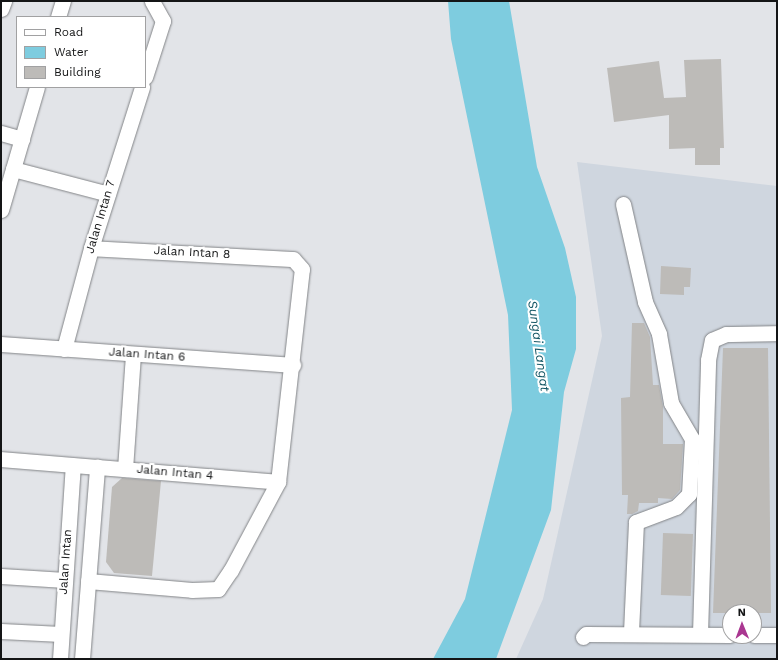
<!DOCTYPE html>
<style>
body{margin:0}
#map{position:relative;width:778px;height:660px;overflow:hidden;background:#e2e4e8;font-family:"Work Sans",sans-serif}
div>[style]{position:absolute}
.built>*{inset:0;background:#cfd6df}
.water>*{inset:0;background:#7eccdf}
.building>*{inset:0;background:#bdbbb8;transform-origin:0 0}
.roads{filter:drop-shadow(0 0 1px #828487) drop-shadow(0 0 1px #828487)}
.minor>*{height:15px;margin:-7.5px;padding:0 7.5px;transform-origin:7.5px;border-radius:7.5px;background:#fff}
span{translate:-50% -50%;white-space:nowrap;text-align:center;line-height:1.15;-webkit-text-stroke:4px #fff;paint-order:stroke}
.street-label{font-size:12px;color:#141516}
.water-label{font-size:13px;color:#155765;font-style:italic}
.frame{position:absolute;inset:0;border:2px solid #141516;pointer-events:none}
.legend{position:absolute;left:16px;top:16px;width:130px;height:72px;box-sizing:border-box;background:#fff;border:1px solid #a1a1a2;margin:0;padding:5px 7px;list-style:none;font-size:12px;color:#141516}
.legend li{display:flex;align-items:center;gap:8px;height:20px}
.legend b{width:20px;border:1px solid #a1a1a2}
.north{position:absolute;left:722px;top:604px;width:40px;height:40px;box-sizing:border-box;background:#fff;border:1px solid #a1a1a2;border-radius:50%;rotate:359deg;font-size:11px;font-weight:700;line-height:16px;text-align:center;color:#141516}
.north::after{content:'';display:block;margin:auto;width:14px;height:18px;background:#aa3791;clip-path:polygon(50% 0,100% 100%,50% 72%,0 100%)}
</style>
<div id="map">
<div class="built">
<div style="clip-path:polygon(evenodd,577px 162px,777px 186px,777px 659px,516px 659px,543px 599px,602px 336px,577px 162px,730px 612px,754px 612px,754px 636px,730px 636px,730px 612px)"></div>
</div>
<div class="water">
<div style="clip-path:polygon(448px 1px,509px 1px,537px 167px,565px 248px,576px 297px,576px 349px,564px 392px,551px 510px,496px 659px,433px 659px,465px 599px,512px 410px,508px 315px,451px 39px)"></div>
</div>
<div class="building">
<div style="clip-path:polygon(721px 59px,724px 148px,720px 148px,720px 165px,695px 165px,695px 148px,669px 149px,669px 115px,614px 122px,607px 68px,659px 61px,664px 98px,686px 97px,684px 60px)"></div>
<div style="clip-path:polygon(661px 266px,691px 268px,690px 287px,684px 287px,684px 295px,660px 294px)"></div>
<div style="clip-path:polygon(632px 323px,644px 323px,650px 337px,653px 385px,659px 385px,663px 407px,663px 444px,683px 444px,680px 490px,672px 499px,658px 498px,658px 503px,639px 503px,638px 511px,632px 514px,627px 514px,628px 495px,622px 495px,621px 398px,630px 397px)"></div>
<div style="clip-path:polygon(723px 348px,768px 348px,771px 613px,713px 613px)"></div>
<div style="clip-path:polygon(122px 478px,161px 481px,152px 576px,114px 573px,106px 562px,112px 487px)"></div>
<div style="left:663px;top:533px;width:30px;height:62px;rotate:2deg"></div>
</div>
<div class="roads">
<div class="minor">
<div style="left:1px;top:9px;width:9px;rotate:-69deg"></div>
<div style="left:58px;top:17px;width:17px;rotate:-73deg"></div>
<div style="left:145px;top:77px;width:59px;rotate:-72.2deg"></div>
<div style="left:163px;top:21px;width:23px;rotate:-119deg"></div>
<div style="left:1px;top:133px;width:22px;rotate:16deg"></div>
<div style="left:13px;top:169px;width:98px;rotate:14.7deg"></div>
<div style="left:623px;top:204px;width:100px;rotate:77.3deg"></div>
<div style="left:645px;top:302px;width:35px;rotate:66deg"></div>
<div style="left:659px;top:334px;width:70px;rotate:80.1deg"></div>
<div style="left:671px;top:403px;width:42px;rotate:59.7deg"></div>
<div style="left:692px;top:439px;width:55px;rotate:93.1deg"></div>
<div style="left:689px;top:494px;width:18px;rotate:135deg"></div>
<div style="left:676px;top:507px;width:43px;rotate:159.4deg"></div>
<div style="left:636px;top:522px;width:112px;rotate:92.6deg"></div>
<div style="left:1px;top:210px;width:128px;rotate:-73.7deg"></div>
<div style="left:1px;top:344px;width:293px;rotate:4.1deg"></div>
<div style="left:64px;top:349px;width:105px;rotate:-75deg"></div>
<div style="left:91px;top:248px;width:169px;rotate:-72.4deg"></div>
<div style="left:1px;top:459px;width:278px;rotate:4.7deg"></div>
<div style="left:125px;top:469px;width:115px;rotate:-86deg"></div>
<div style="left:1px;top:576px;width:64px;rotate:3.6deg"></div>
<div style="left:88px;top:581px;width:104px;rotate:4.9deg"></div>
<div style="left:192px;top:590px;width:26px;rotate:-2deg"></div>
<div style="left:218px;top:589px;width:23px;rotate:-56deg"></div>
<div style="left:231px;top:570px;width:100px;rotate:-61.9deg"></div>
<div style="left:278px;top:482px;width:214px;rotate:-83.6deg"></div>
<div style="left:302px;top:269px;width:13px;rotate:-132deg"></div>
<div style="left:293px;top:259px;width:202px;rotate:-176.9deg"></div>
<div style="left:1px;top:631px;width:60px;rotate:2.9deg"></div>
<div style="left:700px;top:634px;width:274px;rotate:-88.3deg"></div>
<div style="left:708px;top:360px;width:20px;rotate:-79deg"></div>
<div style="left:712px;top:340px;width:15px;rotate:-23deg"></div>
<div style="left:726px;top:334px;width:51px;rotate:-1.1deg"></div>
<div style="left:754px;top:635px;width:23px"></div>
<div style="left:583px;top:637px;width:4px;rotate:-45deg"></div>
<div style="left:586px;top:634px;width:144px;rotate:0.4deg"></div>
<div style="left:60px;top:659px;width:194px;rotate:-86.2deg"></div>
<div style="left:82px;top:659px;width:193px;rotate:-85.5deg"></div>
</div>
</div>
<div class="street-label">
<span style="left:101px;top:217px;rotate:-73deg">Jalan Intan 7</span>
<span style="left:192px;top:253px;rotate:3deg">Jalan Intan 8</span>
<span style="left:147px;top:355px;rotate:4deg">Jalan Intan 6</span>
<span style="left:175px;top:473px;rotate:5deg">Jalan Intan 4</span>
<span style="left:66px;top:562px;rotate:-86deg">Jalan Intan</span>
</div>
<div class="water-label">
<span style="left:538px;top:346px;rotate:82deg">Sungai Langat</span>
</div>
<div class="frame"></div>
<ul class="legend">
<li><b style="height:5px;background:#fff"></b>Road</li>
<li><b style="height:11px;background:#7eccdf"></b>Water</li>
<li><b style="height:11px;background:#bdbbb8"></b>Building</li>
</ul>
<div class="north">N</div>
</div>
